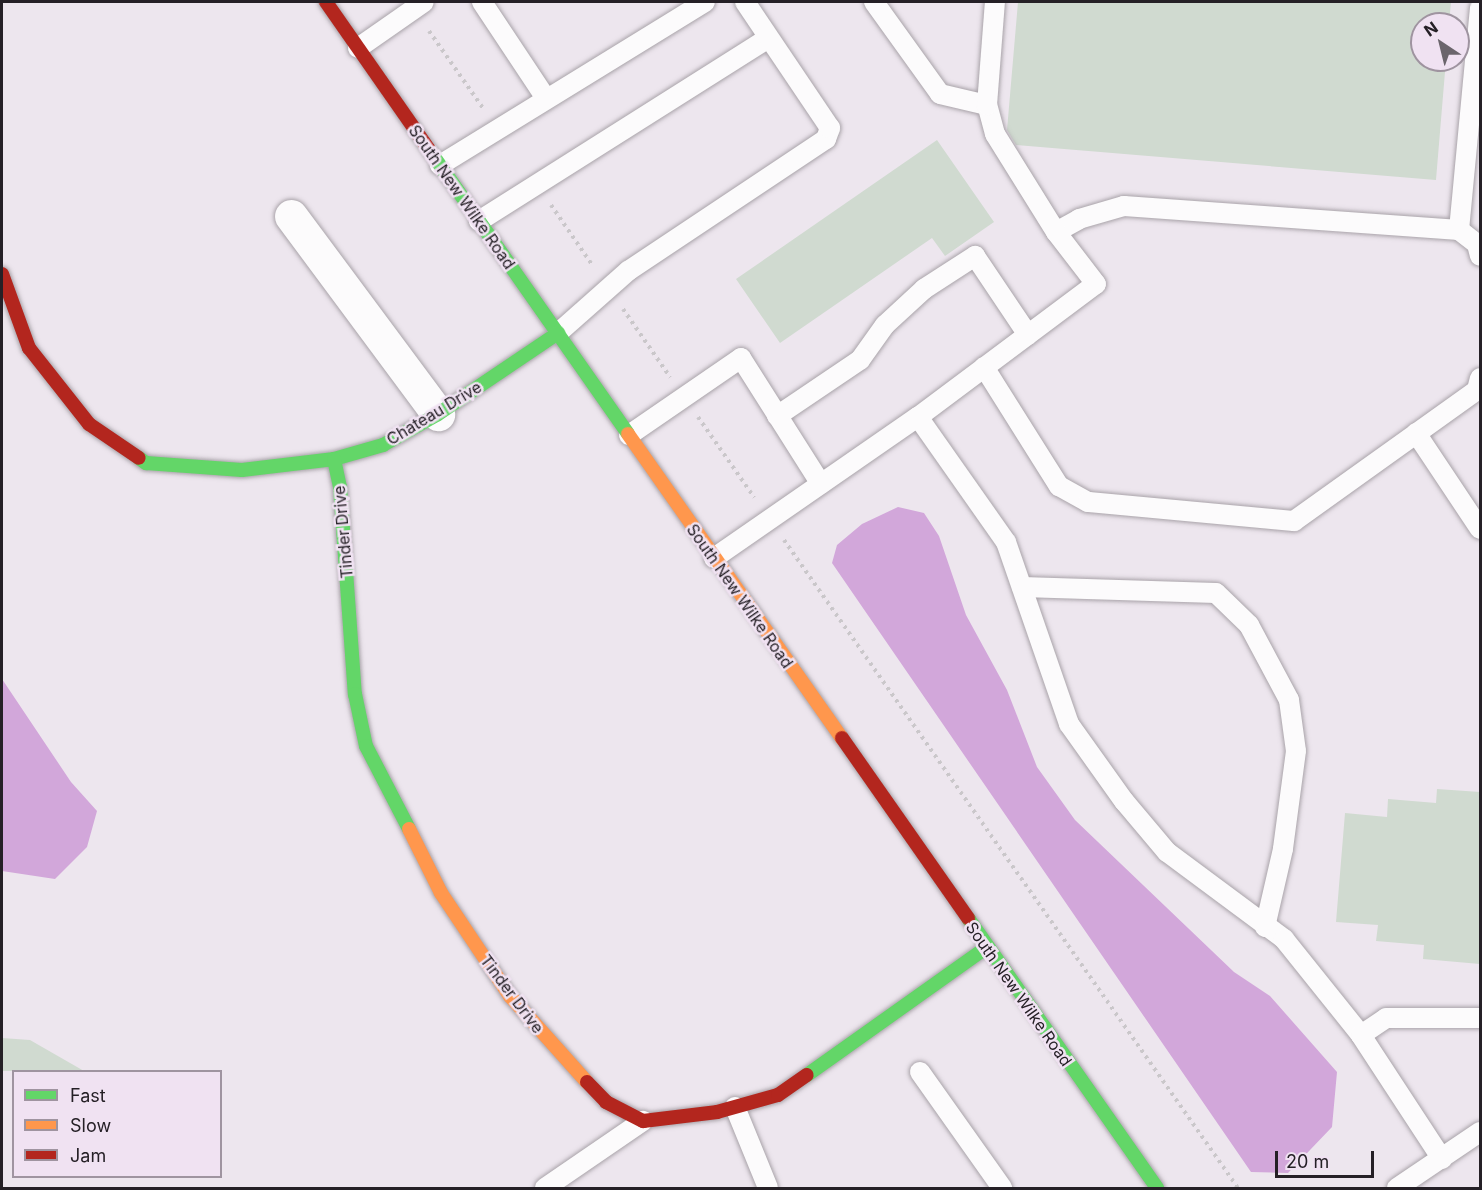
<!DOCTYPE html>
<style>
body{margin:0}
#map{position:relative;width:1482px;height:1190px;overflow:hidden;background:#ede6ee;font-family:Inter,sans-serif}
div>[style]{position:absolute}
.water>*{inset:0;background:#d2a7da}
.building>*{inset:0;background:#d0dad0}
.path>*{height:4px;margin-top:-2px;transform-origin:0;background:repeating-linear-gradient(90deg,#cac7ca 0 3px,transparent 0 7.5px)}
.roads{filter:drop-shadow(0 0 2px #a9a3a9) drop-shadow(0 0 2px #a9a3a9)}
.lane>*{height:20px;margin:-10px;padding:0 10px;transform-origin:10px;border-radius:10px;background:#fcfbfc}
.street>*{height:33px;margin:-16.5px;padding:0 16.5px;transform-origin:16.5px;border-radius:16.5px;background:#fcfbfc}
.fast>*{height:14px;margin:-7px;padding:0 7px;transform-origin:7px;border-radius:7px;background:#63d668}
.slow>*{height:14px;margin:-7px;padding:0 7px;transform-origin:7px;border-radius:7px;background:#ff974d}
.jam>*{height:14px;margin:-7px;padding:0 7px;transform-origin:7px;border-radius:7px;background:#b3261e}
span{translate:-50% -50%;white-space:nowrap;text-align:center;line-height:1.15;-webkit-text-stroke:5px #f0e2f2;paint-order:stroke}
.street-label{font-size:16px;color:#252026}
.frame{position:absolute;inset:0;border:3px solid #252026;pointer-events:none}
.legend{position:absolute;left:12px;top:1070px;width:210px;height:108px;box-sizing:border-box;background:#f0e2f2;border:2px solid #9f94a0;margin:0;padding:8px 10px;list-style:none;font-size:18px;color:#252026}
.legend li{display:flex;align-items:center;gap:12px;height:30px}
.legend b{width:30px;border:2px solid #9f94a0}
.north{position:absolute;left:1410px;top:12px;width:60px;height:60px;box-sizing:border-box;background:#f0e2f2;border:2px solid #9f94a0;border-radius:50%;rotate:325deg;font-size:16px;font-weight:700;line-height:24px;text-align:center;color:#252026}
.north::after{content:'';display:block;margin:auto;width:21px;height:27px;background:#6b656c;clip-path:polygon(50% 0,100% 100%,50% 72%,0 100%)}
.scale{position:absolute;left:1275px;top:1151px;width:99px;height:27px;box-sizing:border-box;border:3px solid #252026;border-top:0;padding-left:8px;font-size:18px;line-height:21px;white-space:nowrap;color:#252026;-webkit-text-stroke:4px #f0e2f2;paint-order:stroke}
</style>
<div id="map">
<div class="water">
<div style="clip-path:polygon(898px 507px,924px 513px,939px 536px,966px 615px,1007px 690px,1037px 767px,1075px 820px,1234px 972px,1270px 996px,1337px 1072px,1332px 1127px,1288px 1173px,1251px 1172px,832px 563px,837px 545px,862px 524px)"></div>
<div style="clip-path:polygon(2px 679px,71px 782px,97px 811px,87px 847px,55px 879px,2px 871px)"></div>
</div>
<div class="building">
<div style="clip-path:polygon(1018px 2px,1451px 2px,1449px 24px,1422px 24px,1422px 60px,1446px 60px,1436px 180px,1016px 145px,1007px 130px)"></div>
<div style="clip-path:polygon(937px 140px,994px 222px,945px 256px,932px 238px,780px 343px,736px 279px)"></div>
<div style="clip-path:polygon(1437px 789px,1480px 792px,1480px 964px,1423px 959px,1424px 945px,1376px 941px,1378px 925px,1336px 922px,1345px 813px,1387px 817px,1388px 799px,1436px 803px)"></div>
<div style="clip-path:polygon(2px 1038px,30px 1040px,84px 1071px,2px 1071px)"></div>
</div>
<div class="path">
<div style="left:429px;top:31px;width:94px;rotate:55deg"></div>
<div style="left:551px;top:205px;width:74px;rotate:55.5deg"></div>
<div style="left:623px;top:309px;width:83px;rotate:55.3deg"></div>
<div style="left:698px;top:417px;width:98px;rotate:55deg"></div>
<div style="left:784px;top:540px;width:791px;rotate:54.98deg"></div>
</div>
<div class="roads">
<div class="lane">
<div style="left:482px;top:2px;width:114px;rotate:56.4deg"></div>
<div style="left:874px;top:2px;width:113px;rotate:54.3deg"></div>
<div style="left:940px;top:94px;width:48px;rotate:13.2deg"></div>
<div style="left:358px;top:48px;width:80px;rotate:-34.9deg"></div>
<div style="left:440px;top:165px;width:311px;rotate:-31.6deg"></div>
<div style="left:479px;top:221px;width:342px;rotate:-32.3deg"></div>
<div style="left:1459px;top:230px;width:223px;rotate:-84.6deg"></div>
<div style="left:1056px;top:232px;width:26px;rotate:-29deg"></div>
<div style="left:1079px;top:219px;width:47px;rotate:-16.1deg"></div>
<div style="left:1124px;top:206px;width:336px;rotate:4.1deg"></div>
<div style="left:1459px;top:230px;width:23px;rotate:38deg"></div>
<div style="left:1477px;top:244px;width:12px;rotate:76deg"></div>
<div style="left:558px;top:333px;width:94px;rotate:-41.5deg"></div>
<div style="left:628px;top:271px;width:238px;rotate:-33.7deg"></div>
<div style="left:826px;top:139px;width:12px;rotate:-70deg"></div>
<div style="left:830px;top:128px;width:152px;rotate:-124deg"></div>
<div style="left:984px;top:367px;width:141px;rotate:57.8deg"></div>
<div style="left:1059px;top:486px;width:33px;rotate:29deg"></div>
<div style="left:1088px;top:502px;width:207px;rotate:5.3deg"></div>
<div style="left:1294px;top:521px;width:225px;rotate:-35.6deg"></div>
<div style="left:1477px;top:390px;width:12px;rotate:-76deg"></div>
<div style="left:777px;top:416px;width:100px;rotate:-34deg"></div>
<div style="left:860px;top:360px;width:43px;rotate:-54.5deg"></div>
<div style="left:885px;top:325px;width:53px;rotate:-42.7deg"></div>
<div style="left:924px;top:289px;width:61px;rotate:-32.9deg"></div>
<div style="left:975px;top:256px;width:95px;rotate:56.1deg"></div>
<div style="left:918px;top:417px;width:153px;rotate:54.9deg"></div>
<div style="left:1006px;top:542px;width:193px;rotate:70.9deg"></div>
<div style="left:1069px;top:724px;width:95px;rotate:54.5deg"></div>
<div style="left:1124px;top:801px;width:67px;rotate:49.9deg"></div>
<div style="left:1167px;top:852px;width:146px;rotate:36.6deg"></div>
<div style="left:1284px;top:939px;width:123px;rotate:51.3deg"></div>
<div style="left:1416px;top:433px;width:115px;rotate:56.3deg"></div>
<div style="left:629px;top:435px;width:136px;rotate:-34.5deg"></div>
<div style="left:741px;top:358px;width:149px;rotate:57.6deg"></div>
<div style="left:714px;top:558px;width:248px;rotate:-34.7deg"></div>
<div style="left:918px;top:417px;width:222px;rotate:-36.8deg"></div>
<div style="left:1096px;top:284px;width:66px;rotate:-127.6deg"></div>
<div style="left:1056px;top:232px;width:115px;rotate:-121.9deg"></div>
<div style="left:995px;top:134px;width:30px;rotate:-105deg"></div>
<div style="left:987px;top:105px;width:103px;rotate:-85.6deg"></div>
<div style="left:1022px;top:587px;width:194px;rotate:1.8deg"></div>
<div style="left:1216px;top:593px;width:46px;rotate:44.1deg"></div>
<div style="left:1249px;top:625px;width:85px;rotate:61.9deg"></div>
<div style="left:1289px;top:700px;width:51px;rotate:82.2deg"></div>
<div style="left:1296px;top:751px;width:99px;rotate:97.6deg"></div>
<div style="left:1283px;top:849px;width:80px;rotate:103deg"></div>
<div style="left:920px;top:1072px;width:142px;rotate:54.7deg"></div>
<div style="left:735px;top:1107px;width:87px;rotate:67.8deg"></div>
<div style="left:1442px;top:1159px;width:148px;rotate:-123.2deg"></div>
<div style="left:1361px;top:1035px;width:30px;rotate:-34deg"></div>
<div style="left:1386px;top:1018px;width:94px"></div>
<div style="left:545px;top:1188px;width:119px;rotate:-34.4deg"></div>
<div style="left:1397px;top:1188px;width:100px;rotate:-34deg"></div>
</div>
<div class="street">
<div style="left:291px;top:216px;width:247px;rotate:53.4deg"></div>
</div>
<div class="fast">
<div style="left:430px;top:151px;width:345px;rotate:55deg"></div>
<div style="left:139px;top:458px;width:9px;rotate:36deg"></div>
<div style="left:146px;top:463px;width:96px;rotate:4.2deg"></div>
<div style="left:242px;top:470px;width:93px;rotate:-6.8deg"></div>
<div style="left:334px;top:459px;width:51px;rotate:-15.9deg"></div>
<div style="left:383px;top:445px;width:63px;rotate:-29.4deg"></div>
<div style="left:438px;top:414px;width:145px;rotate:-34deg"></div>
<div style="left:334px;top:459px;width:29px;rotate:78deg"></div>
<div style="left:340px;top:487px;width:208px;rotate:85.9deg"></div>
<div style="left:355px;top:694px;width:53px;rotate:78.1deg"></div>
<div style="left:366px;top:746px;width:93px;rotate:62.6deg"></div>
<div style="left:968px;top:918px;width:330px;rotate:55deg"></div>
<div style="left:807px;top:1075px;width:219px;rotate:-35.4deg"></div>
</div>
<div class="slow">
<div style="left:628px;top:434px;width:372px;rotate:54.9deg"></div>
<div style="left:409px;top:829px;width:72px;rotate:63.4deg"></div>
<div style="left:441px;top:893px;width:124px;rotate:56.2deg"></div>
<div style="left:510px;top:996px;width:115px;rotate:48.2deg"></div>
</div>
<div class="jam">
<div style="left:326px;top:2px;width:182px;rotate:55.1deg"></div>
<div style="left:2px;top:274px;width:79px;rotate:70deg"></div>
<div style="left:29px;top:348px;width:97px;rotate:51.7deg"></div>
<div style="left:89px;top:424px;width:60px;rotate:34.2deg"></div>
<div style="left:842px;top:738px;width:220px;rotate:55deg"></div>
<div style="left:587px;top:1082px;width:28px;rotate:46deg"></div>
<div style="left:606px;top:1102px;width:42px;rotate:27.2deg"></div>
<div style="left:643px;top:1121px;width:75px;rotate:-6.9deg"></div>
<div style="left:717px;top:1112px;width:63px;rotate:-15.6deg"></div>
<div style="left:778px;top:1095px;width:35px;rotate:-35deg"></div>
</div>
</div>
<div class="street-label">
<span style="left:462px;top:197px;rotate:55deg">South New Wilke Road</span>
<span style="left:434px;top:413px;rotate:-31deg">Chateau Drive</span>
<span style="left:343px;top:532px;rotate:-95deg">Tinder Drive</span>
<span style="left:740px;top:596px;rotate:55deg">South New Wilke Road</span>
<span style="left:512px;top:994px;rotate:53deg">Tinder Drive</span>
<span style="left:1019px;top:994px;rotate:55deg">South New Wilke Road</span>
</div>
<div class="frame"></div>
<ul class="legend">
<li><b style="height:8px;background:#63d668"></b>Fast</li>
<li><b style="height:8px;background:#ff974d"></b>Slow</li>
<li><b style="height:8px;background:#b3261e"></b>Jam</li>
</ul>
<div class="north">N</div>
<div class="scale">20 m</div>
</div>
